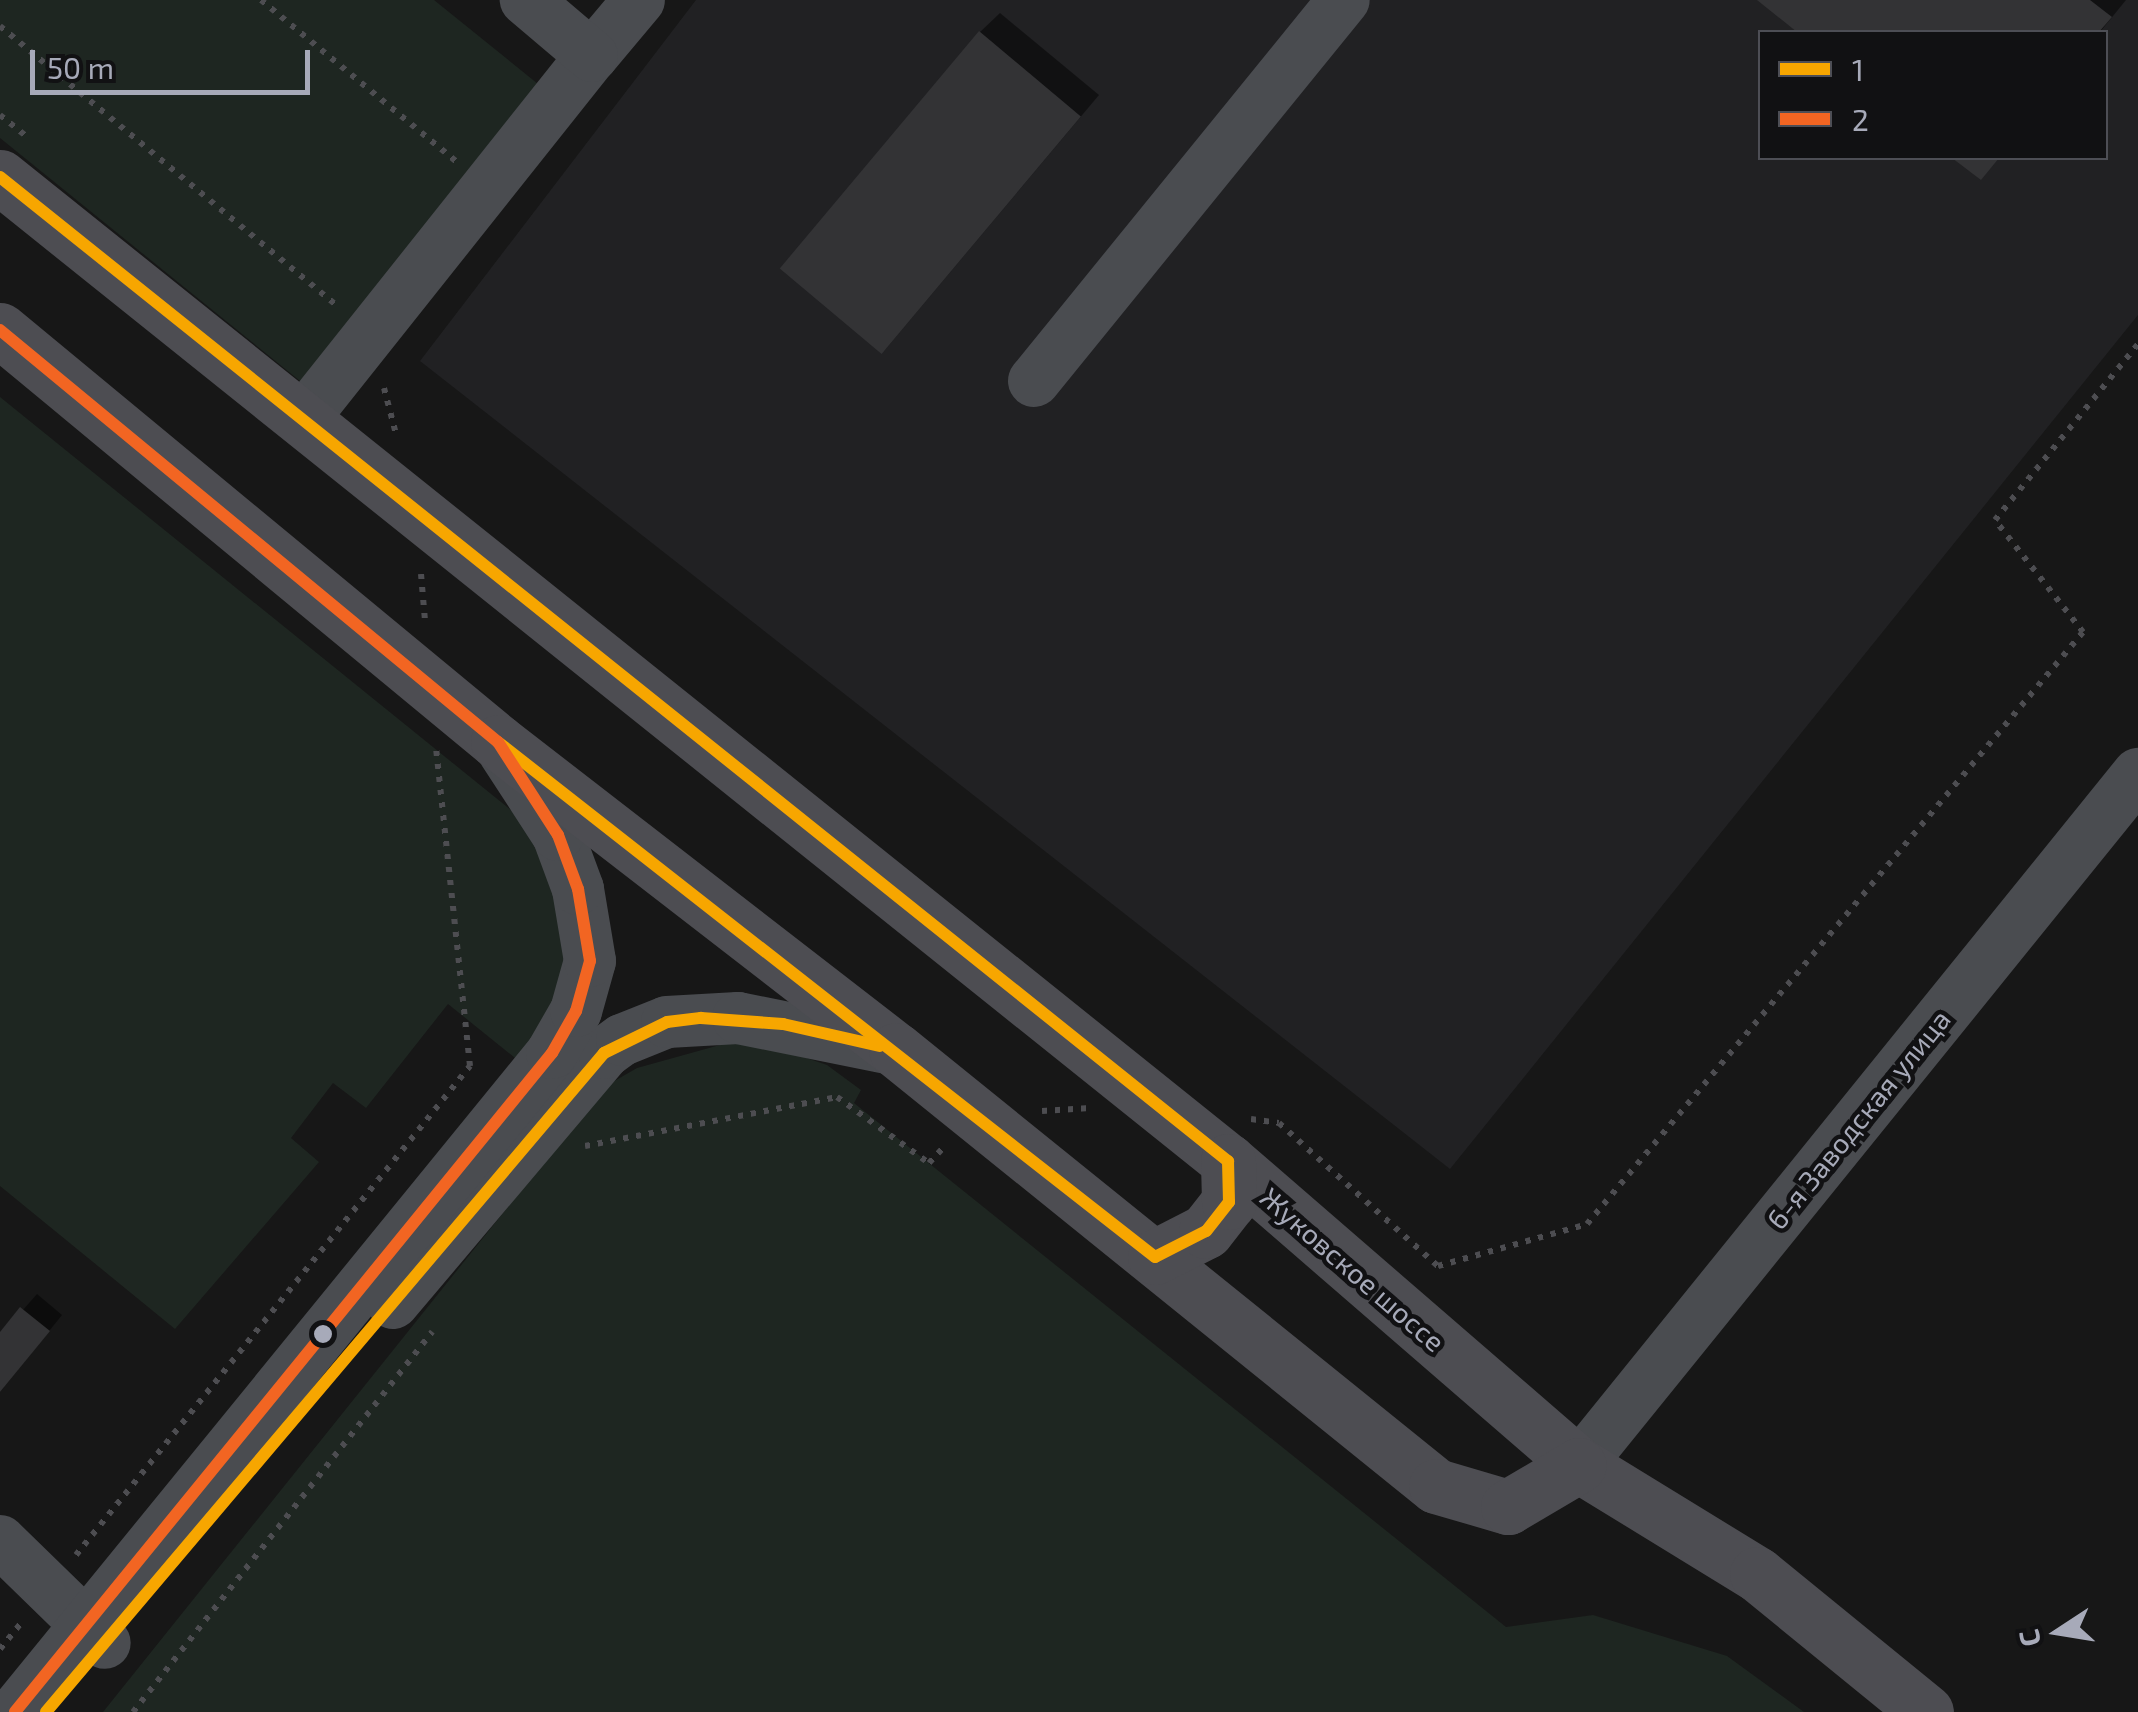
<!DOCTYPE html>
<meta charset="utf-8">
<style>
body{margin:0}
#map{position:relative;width:2138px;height:1712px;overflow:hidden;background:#171717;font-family:"Exo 2",sans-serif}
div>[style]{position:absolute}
.built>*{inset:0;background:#212123}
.green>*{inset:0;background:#1e2621}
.shadow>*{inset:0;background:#0007}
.building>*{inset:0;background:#333335;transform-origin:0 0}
.path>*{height:6px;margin-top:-3px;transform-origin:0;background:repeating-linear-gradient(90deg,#4d4d51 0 5px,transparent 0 13px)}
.minor>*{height:52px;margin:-26px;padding:0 26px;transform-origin:26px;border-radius:26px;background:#4a4c50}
.major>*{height:55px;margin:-27.5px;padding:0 27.5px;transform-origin:27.5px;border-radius:27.5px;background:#4d4d52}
.bus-1>*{height:12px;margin:-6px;padding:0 6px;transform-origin:6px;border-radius:6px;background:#f7a600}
.bus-2>*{height:12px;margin:-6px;padding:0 6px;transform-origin:6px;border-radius:6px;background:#f26522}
.dots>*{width:28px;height:28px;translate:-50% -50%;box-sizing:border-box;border:5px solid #111113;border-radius:50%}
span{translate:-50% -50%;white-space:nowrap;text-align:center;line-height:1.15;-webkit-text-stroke:9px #111113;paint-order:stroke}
.street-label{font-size:28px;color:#a7aab9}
.legend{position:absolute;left:1758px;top:30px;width:350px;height:130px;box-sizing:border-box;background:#111113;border:2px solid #4d4e55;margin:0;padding:12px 18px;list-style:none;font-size:30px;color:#a7aab9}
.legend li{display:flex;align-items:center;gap:20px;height:50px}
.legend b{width:50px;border:2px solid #4d4e55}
.north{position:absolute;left:2008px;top:1582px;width:100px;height:100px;-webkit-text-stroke:8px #111113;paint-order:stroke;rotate:258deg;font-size:28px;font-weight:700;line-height:40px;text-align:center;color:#a7aab9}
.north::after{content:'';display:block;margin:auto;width:35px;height:45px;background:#a7aab9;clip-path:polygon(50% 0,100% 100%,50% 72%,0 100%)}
.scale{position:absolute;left:30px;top:50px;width:280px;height:45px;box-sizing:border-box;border:5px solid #a7aab9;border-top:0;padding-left:12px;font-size:30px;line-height:35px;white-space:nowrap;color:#a7aab9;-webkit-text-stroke:8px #111113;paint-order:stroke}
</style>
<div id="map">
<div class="built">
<div style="clip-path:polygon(evenodd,696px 0,2138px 0,2138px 315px,1450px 1169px,420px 361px,696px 0,1760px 32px,2106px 32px,2106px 158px,1760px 158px,1760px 32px)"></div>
</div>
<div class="green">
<div style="clip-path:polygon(0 0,434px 0,543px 88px,305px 385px,0 138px)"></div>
<div style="clip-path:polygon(0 397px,527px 823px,540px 842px,573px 963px,520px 1062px,448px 1004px,366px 1108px,333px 1083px,291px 1138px,319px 1162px,175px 1329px,0 1186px)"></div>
<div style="clip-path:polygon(727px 1043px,772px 1046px,827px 1065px,861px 1090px,854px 1103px,1506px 1627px,1593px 1615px,1727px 1656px,1804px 1712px,103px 1712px,604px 1087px,637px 1068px)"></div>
</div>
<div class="shadow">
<div style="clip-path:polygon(1761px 0,2126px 0,2100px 32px,1801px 32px)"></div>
<div style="clip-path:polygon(1000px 13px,1099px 95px,884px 351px,980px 32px)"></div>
<div style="clip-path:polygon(37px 1294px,62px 1315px,0 1392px,0 1336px)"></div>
</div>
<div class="building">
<div style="clip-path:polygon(1757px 0,2090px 0,2112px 17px,2099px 32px,1797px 32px)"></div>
<div style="left:979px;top:31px;width:133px;height:310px;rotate:40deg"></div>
<div style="clip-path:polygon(1952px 158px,1999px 158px,1981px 180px)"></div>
<div style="clip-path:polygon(20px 1307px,50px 1331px,0 1392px,0 1332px)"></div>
</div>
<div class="path">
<div style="left:261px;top:0;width:254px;rotate:39.6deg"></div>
<div style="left:0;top:26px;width:440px;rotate:39.7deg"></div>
<div style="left:0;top:115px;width:36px;rotate:39deg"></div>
<div style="left:384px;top:388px;width:48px;rotate:75.4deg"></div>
<div style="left:421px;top:574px;width:47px;rotate:85.1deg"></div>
<div style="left:1042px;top:1111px;width:48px;rotate:-3.6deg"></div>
<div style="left:1251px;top:1119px;width:28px;rotate:8deg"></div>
<div style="left:1279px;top:1123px;width:214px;rotate:42deg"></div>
<div style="left:1438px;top:1266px;width:155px;rotate:-15.7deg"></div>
<div style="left:1587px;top:1224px;width:772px;rotate:-50.04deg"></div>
<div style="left:2083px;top:632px;width:142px;rotate:-128.2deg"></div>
<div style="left:1995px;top:520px;width:227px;rotate:-50.9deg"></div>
<div style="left:585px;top:1146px;width:257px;rotate:-11deg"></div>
<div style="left:837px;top:1097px;width:113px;rotate:35.7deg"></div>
<div style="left:929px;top:1163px;width:22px;rotate:-47deg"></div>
<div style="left:76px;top:1555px;width:628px;rotate:-51.14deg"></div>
<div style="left:470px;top:1066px;width:320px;rotate:-96.1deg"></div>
<div style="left:0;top:1649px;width:33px;rotate:-51deg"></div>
<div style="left:133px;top:1712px;width:484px;rotate:-51.8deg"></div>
</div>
<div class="minor">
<div style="left:592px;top:56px;width:73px;rotate:-50deg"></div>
<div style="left:1034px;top:381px;width:491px;rotate:-50.9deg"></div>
<div style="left:302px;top:420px;width:465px;rotate:-51.5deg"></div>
<div style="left:592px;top:56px;width:87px;rotate:-139.7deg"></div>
<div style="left:393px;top:1303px;width:327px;rotate:-49.8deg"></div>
<div style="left:604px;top:1053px;width:22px;rotate:-36deg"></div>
<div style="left:622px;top:1040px;width:48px;rotate:-21.8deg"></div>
<div style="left:667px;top:1022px;width:71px;rotate:-3.2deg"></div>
<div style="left:738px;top:1018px;width:161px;rotate:11.4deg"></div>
<div style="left:1579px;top:1465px;width:889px;rotate:-51.03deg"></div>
<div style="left:0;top:1541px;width:146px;rotate:44.2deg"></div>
<div style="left:15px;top:1712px;width:850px;rotate:-50.82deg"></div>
<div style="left:552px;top:1053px;width:48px;rotate:-60.3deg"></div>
<div style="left:576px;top:1011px;width:52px;rotate:-74.4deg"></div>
<div style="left:590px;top:961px;width:73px;rotate:-99.5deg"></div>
<div style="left:578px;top:889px;width:58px;rotate:-110.3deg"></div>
<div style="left:558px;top:835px;width:99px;rotate:-123deg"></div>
</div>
<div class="major">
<div style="left:0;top:177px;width:1574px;rotate:38.71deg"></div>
<div style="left:1228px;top:1161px;width:464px;rotate:40.9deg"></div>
<div style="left:1579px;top:1465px;width:209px;rotate:31.5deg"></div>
<div style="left:1757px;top:1574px;width:218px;rotate:39.2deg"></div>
<div style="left:0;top:330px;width:646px;rotate:39.6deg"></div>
<div style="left:498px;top:742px;width:503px;rotate:37.74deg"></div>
<div style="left:896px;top:1050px;width:694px;rotate:38.92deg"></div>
<div style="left:1436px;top:1486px;width:75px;rotate:16.3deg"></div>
<div style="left:1508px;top:1507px;width:82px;rotate:-30.6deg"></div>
<div style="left:1155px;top:1257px;width:57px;rotate:-27deg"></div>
<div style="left:1206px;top:1231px;width:37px;rotate:-52deg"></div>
<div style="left:1229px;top:1202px;width:41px;rotate:-91.4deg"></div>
</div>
<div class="bus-1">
<div style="left:0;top:177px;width:1574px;rotate:38.71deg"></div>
<div style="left:1228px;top:1161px;width:41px;rotate:88.6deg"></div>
<div style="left:1229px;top:1202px;width:37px;rotate:128deg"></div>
<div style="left:1206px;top:1231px;width:57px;rotate:153deg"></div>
<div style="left:1155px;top:1257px;width:835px;rotate:-141.91deg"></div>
<div style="left:46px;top:1712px;width:864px;rotate:-49.74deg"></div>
<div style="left:604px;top:1053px;width:70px;rotate:-26.2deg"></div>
<div style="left:667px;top:1022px;width:34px;rotate:-7deg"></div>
<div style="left:701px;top:1018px;width:82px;rotate:4.2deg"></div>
<div style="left:783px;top:1024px;width:99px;rotate:12.8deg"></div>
</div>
<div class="bus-2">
<div style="left:0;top:330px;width:646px;rotate:39.6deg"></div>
<div style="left:498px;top:742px;width:111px;rotate:57.2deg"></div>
<div style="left:558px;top:835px;width:58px;rotate:69.7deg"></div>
<div style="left:578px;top:889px;width:73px;rotate:80.5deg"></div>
<div style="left:590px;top:961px;width:52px;rotate:105.6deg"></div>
<div style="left:576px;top:1011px;width:48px;rotate:119.7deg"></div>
<div style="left:552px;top:1053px;width:850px;rotate:129.18deg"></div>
</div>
<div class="dots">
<div style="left:323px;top:1334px;background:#a7aab9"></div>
</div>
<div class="street-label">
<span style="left:1858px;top:1119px;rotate:-51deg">6-я Заводская улица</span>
<span style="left:1353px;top:1269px;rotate:41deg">Жуковское шоссе</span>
</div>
<ul class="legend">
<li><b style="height:12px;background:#f7a600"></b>1</li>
<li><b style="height:12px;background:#f26522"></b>2</li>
</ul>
<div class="north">С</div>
<div class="scale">50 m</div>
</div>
